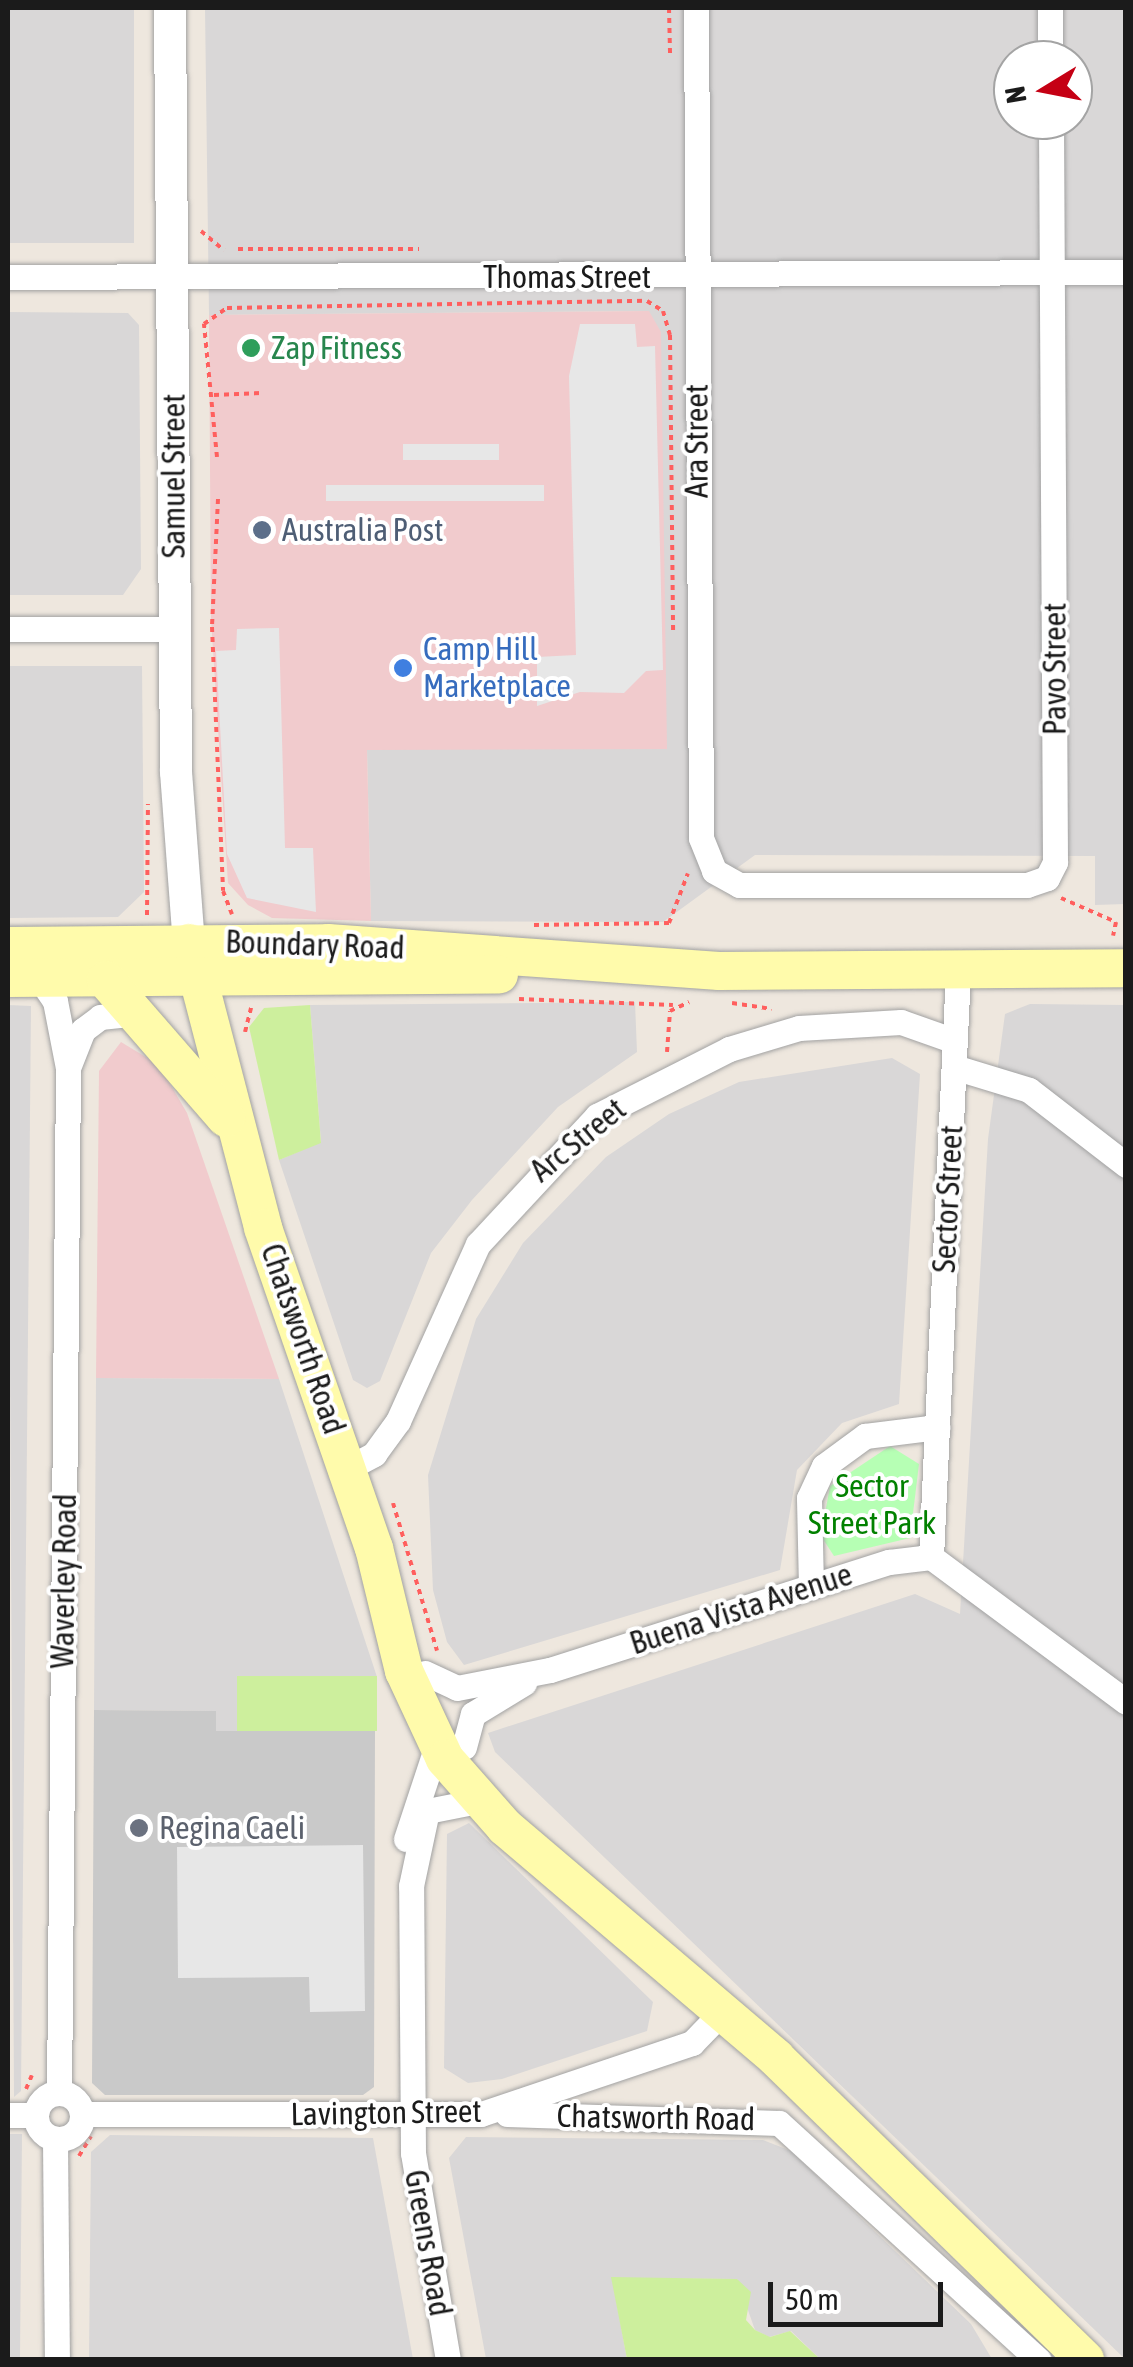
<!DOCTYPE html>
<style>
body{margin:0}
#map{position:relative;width:1133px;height:2367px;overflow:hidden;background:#eee7de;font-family:"Asap Condensed",sans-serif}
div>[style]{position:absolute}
.residential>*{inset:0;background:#d9d7d7;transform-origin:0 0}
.commercial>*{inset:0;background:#f1cbcd}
.religious>*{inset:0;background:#c9c9c9}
.grass>*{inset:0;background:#cdef9d;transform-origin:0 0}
.park>*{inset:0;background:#b6ffb4}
.parking>*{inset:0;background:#e7e7e7;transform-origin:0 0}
.path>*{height:4px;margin-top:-2px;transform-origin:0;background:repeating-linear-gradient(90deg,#ff5f5e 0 5px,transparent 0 10px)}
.roads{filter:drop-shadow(0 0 2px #a2a2a2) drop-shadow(0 0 2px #a2a2a2)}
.minor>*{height:25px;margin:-12.5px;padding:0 12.5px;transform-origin:12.5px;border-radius:12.5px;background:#fff}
.minor>.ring{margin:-12.5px;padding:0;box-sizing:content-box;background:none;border:25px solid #fff;border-radius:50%}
.tertiary>*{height:32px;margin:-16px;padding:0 16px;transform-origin:16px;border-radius:16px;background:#fff}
.secondary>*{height:38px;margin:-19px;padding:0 19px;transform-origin:19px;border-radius:19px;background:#fffbab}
.dots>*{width:28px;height:28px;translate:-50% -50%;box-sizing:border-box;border:5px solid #fff;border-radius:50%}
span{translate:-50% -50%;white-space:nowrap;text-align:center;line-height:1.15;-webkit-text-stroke:8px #fff;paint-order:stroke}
.street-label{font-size:32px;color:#1b1b1b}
.leisure-label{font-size:32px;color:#27864d}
.left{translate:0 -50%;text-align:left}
.service-label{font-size:32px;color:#4e5e75}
.shop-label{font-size:32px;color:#366cbe}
.park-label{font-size:32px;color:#028100}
.worship-label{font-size:32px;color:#5b616d}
.frame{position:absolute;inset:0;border:10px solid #1b1b1b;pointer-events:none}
.north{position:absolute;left:993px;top:40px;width:100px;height:100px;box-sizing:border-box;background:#fff;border:2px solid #a4a4a4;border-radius:50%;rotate:260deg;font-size:28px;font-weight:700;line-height:40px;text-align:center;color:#1b1b1b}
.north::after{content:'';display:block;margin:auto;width:35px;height:45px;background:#c50014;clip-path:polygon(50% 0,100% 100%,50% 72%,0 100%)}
.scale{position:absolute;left:768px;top:2282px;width:175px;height:45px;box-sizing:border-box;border:5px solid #1b1b1b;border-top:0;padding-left:12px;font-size:30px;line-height:35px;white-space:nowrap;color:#1b1b1b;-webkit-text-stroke:8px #fff;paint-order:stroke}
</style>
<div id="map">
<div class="residential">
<div style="left:8px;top:8px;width:126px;height:235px"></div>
<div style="clip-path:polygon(evenodd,205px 8px,1125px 8px,1125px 904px,1095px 905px,1095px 856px,755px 855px,663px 922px,371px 921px,367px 750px,648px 311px,209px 315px,205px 8px,1013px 60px,1073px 60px,1073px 120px,1013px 120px,1013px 60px)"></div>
<div style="clip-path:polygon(8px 312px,128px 313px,139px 325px,141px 569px,123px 595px,8px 595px)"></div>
<div style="clip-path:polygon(8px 666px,142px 666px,144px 892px,118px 917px,8px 918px)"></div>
<div style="clip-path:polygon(635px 1002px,637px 1052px,558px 1107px,472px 1200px,431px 1253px,380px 1381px,367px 1388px,353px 1380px,279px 1160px,321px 1142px,310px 1005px)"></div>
<div style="clip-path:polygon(1030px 1004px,1125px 1005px,1125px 2359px,495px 1752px,488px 1733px,915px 1594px,960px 1614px,988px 1139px,1005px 1014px)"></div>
<div style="clip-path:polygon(8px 1005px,31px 1006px,21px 2091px,14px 2097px)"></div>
<div style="clip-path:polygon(892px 1058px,920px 1074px,899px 1404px,842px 1423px,797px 1470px,780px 1570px,464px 1665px,447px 1642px,433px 1590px,428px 1475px,476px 1319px,523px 1243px,606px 1157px,669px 1114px,739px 1082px)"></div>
<div style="clip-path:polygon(96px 1378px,279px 1379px,377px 1677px,237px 1676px,237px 1731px,215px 1731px,215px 1711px,94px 1710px)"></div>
<div style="clip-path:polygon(469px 1823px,653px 2002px,647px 2031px,502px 2079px,468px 2083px,444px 2068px,447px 1834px)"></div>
<div style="clip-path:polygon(8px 2134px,22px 2134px,20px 2359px,8px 2359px)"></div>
<div style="clip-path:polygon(110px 2135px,373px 2138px,413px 2359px,89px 2359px,91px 2152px)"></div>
<div style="clip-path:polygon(466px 2137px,763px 2140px,791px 2151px,971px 2324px,992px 2359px,820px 2359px,791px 2331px,769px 2337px,755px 2330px,737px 2279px,612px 2278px,627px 2359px,486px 2359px,449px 2158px)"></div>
</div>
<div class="commercial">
<div style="clip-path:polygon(649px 311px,661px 332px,667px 749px,367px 750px,371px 921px,272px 918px,248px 905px,228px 883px,211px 619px,209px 315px)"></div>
<div style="clip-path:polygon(121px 1042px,159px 1065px,187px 1113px,279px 1379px,96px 1378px,99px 1071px)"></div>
</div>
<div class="religious">
<div style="clip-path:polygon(94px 1710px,216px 1711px,216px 1731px,375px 1731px,374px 2087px,363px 2095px,105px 2095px,92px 2083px)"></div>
</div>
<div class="grass">
<div style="clip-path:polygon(310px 1005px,321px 1143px,279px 1160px,249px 1027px,264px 1008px)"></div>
<div style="left:237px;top:1676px;width:140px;height:55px"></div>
<div style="clip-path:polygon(611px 2277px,737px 2279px,751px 2292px,746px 2320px,755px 2330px,770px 2337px,790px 2331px,820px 2359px,627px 2359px)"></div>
</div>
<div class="park">
<div style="clip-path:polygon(890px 1446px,919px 1464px,910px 1538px,834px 1556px,821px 1536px,830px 1486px)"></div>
</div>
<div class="parking">
<div style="clip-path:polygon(580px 324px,635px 324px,637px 347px,655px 346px,663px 670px,646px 671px,624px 693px,580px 692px,537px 706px,537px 657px,576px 655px,569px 376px)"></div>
<div style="left:403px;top:444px;width:96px;height:16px"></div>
<div style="left:544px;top:485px;width:16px;height:218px;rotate:90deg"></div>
<div style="clip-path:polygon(279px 628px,285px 848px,313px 848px,316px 912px,247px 898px,227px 854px,216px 651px,236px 650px,237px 629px)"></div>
<div style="clip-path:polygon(363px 1845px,365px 2011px,310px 2012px,309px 1977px,178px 1978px,177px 1847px)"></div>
</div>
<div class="path">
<div style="left:669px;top:8px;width:45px;rotate:88.7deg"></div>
<div style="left:201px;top:231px;width:30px;rotate:40deg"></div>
<div style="left:238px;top:249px;width:181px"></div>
<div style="left:214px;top:395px;width:48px;rotate:-2.4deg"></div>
<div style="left:217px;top:457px;width:134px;rotate:-95.6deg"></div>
<div style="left:204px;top:324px;width:28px;rotate:-35deg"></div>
<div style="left:227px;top:308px;width:420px;rotate:-1deg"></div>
<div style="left:647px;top:301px;width:19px;rotate:32deg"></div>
<div style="left:663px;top:311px;width:25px;rotate:74deg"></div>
<div style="left:670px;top:335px;width:299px;rotate:89.4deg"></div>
<div style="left:218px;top:499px;width:128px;rotate:92.7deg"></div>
<div style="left:212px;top:627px;width:264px;rotate:87.6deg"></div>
<div style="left:223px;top:891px;width:25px;rotate:69deg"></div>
<div style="left:1061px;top:898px;width:60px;rotate:23.6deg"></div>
<div style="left:1116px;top:922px;width:14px;rotate:102deg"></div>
<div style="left:147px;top:915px;width:111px;rotate:-89.5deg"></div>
<div style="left:534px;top:925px;width:135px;rotate:-0.8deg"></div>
<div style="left:669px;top:923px;width:53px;rotate:-69.2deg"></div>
<div style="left:519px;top:999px;width:154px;rotate:2.2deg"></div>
<div style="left:732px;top:1003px;width:40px;rotate:8.5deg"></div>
<div style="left:245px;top:1032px;width:25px;rotate:-76deg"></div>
<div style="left:667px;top:1052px;width:41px;rotate:-85.8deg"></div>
<div style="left:670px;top:1011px;width:21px;rotate:-25deg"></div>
<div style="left:393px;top:1503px;width:154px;rotate:73.4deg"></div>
<div style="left:26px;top:2089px;width:15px;rotate:-67deg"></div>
<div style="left:79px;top:2156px;width:23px;rotate:-59deg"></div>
</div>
<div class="roads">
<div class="minor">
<div style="left:696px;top:8px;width:830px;rotate:89.65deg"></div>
<div style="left:701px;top:838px;width:35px;rotate:68deg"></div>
<div style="left:714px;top:871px;width:29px;rotate:29deg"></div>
<div style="left:739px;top:885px;width:288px"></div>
<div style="left:1027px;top:885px;width:21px;rotate:-19deg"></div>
<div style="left:1047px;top:878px;width:18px;rotate:-63deg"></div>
<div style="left:1055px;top:862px;width:742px;rotate:-90.31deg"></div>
<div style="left:1050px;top:8px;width:52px;rotate:90deg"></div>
<div style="left:8px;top:277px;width:1118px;rotate:-0.26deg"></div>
<div style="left:8px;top:629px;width:167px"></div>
<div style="left:40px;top:979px;width:27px;rotate:56deg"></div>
<div style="left:55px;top:1001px;width:68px;rotate:79deg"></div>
<div style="left:68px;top:1068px;width:1025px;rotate:90.5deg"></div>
<div style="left:954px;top:1067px;width:78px;rotate:17deg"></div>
<div style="left:1029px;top:1090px;width:123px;rotate:37.7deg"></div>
<div style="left:68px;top:1068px;width:41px;rotate:-68.5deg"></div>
<div style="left:83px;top:1030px;width:21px;rotate:-37deg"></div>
<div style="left:100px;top:1017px;width:36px;rotate:-6deg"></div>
<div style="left:348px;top:1468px;width:30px;rotate:-28deg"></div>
<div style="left:374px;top:1454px;width:41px;rotate:-54deg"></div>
<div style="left:398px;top:1421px;width:194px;rotate:-65.7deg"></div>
<div style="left:478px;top:1244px;width:175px;rotate:-47.1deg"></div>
<div style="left:597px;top:1116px;width:148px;rotate:-26.9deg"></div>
<div style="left:729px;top:1049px;width:73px;rotate:-16.7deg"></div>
<div style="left:799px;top:1028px;width:102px;rotate:-3.4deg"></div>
<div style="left:901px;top:1022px;width:57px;rotate:19.4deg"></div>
<div style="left:931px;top:1557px;width:587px;rotate:-87.36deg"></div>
<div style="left:811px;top:1587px;width:89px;rotate:-91.3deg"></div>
<div style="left:809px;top:1498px;width:35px;rotate:-65deg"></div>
<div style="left:824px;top:1466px;width:51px;rotate:-36.2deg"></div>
<div style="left:865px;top:1436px;width:73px;rotate:-7.1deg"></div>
<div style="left:425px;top:1673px;width:35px;rotate:25deg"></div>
<div style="left:457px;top:1688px;width:95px;rotate:-11deg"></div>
<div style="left:550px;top:1670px;width:356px;rotate:-17.7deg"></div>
<div style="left:889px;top:1562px;width:42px;rotate:-6.8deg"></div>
<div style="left:931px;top:1557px;width:243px;rotate:36.6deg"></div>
<div style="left:464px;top:1747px;width:34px;rotate:-75deg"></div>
<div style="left:473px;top:1714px;width:60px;rotate:-31.3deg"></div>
<div style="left:406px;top:1839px;width:99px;rotate:-71.7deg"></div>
<div class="ring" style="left:36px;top:2093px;width:21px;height:21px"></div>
<div style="left:82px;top:2114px;width:399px"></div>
<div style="left:481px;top:2114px;width:223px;rotate:-18.6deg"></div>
<div style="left:692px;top:2043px;width:45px;rotate:-45.9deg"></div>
<div style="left:507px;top:2114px;width:272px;rotate:1.9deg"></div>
<div style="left:779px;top:2123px;width:352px;rotate:42.4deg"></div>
<div style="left:8px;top:2115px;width:28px"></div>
<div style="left:55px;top:2139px;width:221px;rotate:89.5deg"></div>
<div style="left:448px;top:2360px;width:210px;rotate:-99.6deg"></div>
<div style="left:413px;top:2153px;width:267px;rotate:-90.4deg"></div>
<div style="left:411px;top:1886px;width:77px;rotate:-78deg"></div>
<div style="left:427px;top:1811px;width:52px;rotate:-11.1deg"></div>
</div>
<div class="tertiary">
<div style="left:170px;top:8px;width:764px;rotate:89.55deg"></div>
<div style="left:176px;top:772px;width:171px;rotate:85.7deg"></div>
</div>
<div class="secondary">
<div style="left:189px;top:943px;width:294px;rotate:75.4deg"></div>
<div style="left:263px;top:1228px;width:339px;rotate:70.9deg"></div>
<div style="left:374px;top:1548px;width:127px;rotate:76.3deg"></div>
<div style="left:404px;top:1671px;width:97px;rotate:65deg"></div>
<div style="left:445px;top:1759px;width:91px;rotate:48.6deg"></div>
<div style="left:505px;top:1827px;width:356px;rotate:40.4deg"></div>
<div style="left:776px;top:2058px;width:432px;rotate:44.3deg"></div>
<div style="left:8px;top:946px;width:320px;rotate:-0.5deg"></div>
<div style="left:328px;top:943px;width:392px;rotate:4.1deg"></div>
<div style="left:719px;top:971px;width:407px;rotate:-0.4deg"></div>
<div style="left:8px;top:978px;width:491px;rotate:-0.4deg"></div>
<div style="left:106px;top:980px;width:183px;rotate:49deg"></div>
</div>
</div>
<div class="dots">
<div style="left:251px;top:348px;background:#2e9e5b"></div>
<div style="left:262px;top:530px;background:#5c6f8a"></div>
<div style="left:403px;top:668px;background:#3f7fe0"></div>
<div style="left:139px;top:1828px;background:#6b7280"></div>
</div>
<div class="street-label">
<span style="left:567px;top:277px">Thomas Street</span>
<span style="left:697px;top:441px;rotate:-90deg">Ara Street</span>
<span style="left:174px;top:476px;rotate:-90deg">Samuel Street</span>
<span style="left:1055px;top:669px;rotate:-90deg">Pavo Street</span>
<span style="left:315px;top:945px;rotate:2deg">Boundary Road</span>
<span style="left:578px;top:1140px;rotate:-39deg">Arc Street</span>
<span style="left:948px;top:1199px;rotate:-87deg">Sector Street</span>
<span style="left:303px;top:1339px;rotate:71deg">Chatsworth Road</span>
<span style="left:64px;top:1581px;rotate:-89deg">Waverley Road</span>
<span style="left:741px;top:1609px;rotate:-18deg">Buena Vista Avenue</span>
<span style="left:386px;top:2113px;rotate:-1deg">Lavington Street</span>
<span style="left:656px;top:2118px;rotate:1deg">Chatsworth Road</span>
<span style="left:428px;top:2243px;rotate:80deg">Greens Road</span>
</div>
<div class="leisure-label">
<span class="left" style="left:271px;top:348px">Zap Fitness</span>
</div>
<div class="service-label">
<span class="left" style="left:282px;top:530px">Australia Post</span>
</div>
<div class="shop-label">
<span class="left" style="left:423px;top:668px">Camp Hill<br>Marketplace</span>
</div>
<div class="park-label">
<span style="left:872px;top:1505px">Sector<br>Street Park</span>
</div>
<div class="worship-label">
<span class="left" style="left:159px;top:1828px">Regina Caeli</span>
</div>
<div class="frame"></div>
<div class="north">N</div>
<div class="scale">50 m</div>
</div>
